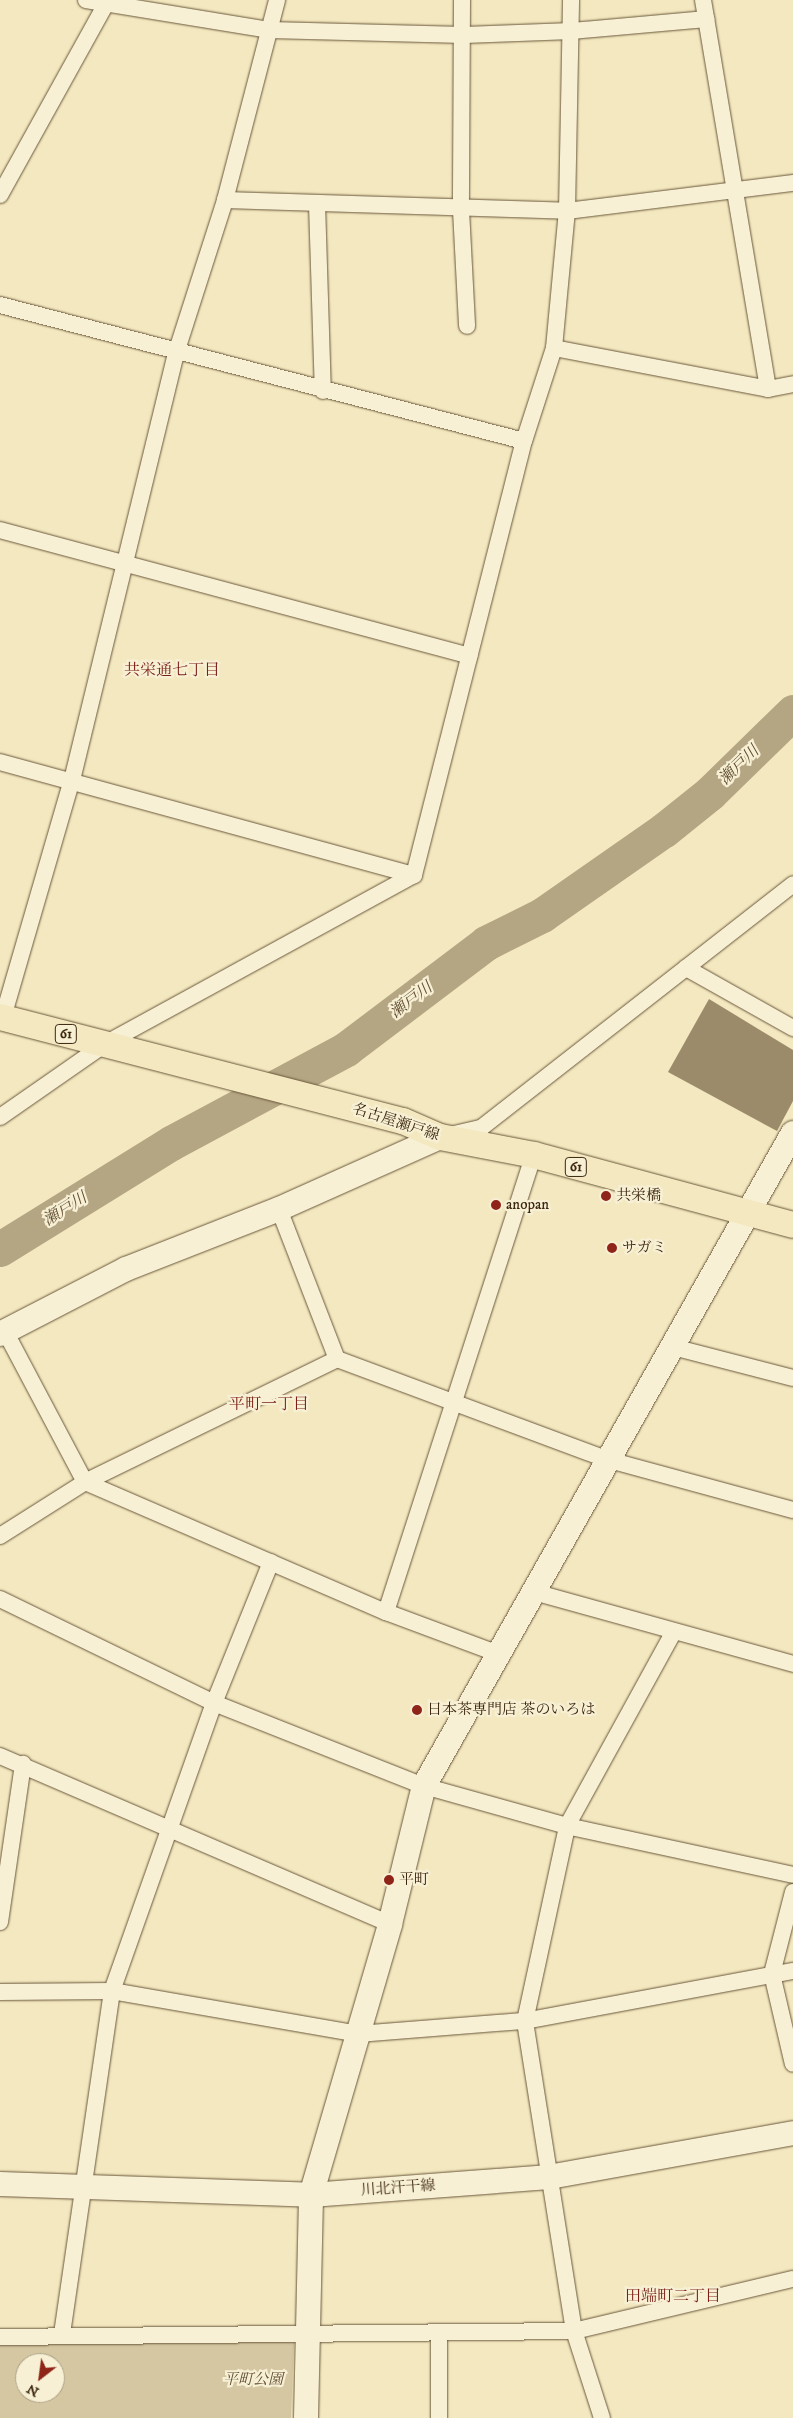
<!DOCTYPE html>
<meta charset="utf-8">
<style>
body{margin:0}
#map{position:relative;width:793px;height:2418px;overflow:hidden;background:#f3e8bf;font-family:"IM FELL DW Pica","Noto Serif JP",serif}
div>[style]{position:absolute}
.green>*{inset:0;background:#d4c7a1}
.river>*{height:35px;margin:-17.5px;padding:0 17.5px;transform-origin:17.5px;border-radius:17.5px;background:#b5a683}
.building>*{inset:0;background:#9b8b6b}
.roads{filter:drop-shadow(0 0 1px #6a573b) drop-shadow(0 0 1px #6a573b)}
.street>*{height:16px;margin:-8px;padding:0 8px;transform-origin:8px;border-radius:8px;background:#f7f0d5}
.secondary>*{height:24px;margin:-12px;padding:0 12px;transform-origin:12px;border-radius:12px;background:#f7f0d5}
.primary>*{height:26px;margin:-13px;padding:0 13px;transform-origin:13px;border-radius:13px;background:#f3e8bf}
.dots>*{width:14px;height:14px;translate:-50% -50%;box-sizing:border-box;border:2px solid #f7f0d5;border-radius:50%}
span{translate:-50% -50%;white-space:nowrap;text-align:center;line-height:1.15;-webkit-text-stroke:4.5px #f7f0d5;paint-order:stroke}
.shield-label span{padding:1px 4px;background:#f7f0d5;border:1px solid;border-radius:4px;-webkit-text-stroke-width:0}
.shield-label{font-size:14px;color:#3c270f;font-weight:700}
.street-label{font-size:15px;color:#3c270f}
.poi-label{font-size:15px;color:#3c270f}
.left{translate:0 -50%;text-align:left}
.park-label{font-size:15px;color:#624f34;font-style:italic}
.neighbourhood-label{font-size:16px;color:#7a1f14}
.water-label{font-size:16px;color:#604d32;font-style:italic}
.north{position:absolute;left:15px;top:2353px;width:50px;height:50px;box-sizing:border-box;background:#f7f0d5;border:1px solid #aca086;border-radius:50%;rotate:210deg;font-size:14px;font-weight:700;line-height:20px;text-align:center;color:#3c270f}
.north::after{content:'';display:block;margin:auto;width:18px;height:22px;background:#8f2418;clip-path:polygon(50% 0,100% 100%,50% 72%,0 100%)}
</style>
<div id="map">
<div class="green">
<div style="clip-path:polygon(evenodd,294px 2341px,291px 2418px,0 2418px,0 2344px,294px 2341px,25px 2363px,55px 2363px,55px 2393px,25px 2393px,25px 2363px)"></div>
</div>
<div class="river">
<div style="left:0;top:1249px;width:201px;rotate:-31.8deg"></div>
<div style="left:171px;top:1143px;width:199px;rotate:-28.2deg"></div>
<div style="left:346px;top:1049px;width:176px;rotate:-37.1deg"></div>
<div style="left:486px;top:943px;width:63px;rotate:-26.6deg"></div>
<div style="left:542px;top:915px;width:149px;rotate:-34.9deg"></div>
<div style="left:664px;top:830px;width:59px;rotate:-38.8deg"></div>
<div style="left:710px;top:793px;width:116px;rotate:-44.3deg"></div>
</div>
<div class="building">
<div style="clip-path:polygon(709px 999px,793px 1050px,793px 1101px,777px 1131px,668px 1072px)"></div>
</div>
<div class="roads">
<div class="street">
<div style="left:86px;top:0;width:185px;rotate:9.3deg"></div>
<div style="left:269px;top:30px;width:195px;rotate:1.5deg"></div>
<div style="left:464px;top:35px;width:108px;rotate:-2.1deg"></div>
<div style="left:572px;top:31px;width:135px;rotate:-5.1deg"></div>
<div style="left:462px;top:0;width:210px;rotate:90.3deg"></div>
<div style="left:461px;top:210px;width:116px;rotate:87deg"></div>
<div style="left:703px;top:0;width:394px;rotate:80.5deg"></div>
<div style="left:0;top:195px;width:223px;rotate:-61deg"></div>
<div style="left:225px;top:200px;width:342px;rotate:1.8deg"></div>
<div style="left:567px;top:211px;width:228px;rotate:-7.1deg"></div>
<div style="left:317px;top:204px;width:187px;rotate:88.2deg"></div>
<div style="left:0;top:305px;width:541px;rotate:14.55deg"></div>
<div style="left:554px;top:348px;width:218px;rotate:10.8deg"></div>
<div style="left:768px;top:389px;width:25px;rotate:-11deg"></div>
<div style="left:0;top:530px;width:486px;rotate:15deg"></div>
<div style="left:0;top:762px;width:429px;rotate:15.3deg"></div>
<div style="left:686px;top:968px;width:123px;rotate:29.3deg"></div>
<div style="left:3px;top:1017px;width:247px;rotate:-73.8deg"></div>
<div style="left:72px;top:780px;width:439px;rotate:-76.3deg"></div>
<div style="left:176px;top:353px;width:161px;rotate:-72.2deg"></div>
<div style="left:225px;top:200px;width:207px;rotate:-75.4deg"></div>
<div style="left:0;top:1117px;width:128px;rotate:-34.8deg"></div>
<div style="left:105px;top:1044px;width:352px;rotate:-28.7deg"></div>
<div style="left:414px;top:875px;width:448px;rotate:-75.8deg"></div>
<div style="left:524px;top:441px;width:98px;rotate:-72.1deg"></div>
<div style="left:554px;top:348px;width:138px;rotate:-84.6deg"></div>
<div style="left:567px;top:211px;width:211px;rotate:-88.9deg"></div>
<div style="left:450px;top:1135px;width:32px;rotate:-13deg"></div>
<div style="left:481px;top:1128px;width:396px;rotate:-38deg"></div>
<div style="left:279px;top:1209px;width:161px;rotate:68.9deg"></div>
<div style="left:5px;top:1331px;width:171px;rotate:62.1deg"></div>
<div style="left:85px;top:1482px;width:328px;rotate:23.4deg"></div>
<div style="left:386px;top:1612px;width:121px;rotate:20.4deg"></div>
<div style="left:673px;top:1347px;width:124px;rotate:14.5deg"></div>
<div style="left:0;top:1536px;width:101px;rotate:-32.4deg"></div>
<div style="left:85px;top:1482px;width:280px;rotate:-26deg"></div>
<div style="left:337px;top:1359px;width:290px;rotate:20.4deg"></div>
<div style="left:609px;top:1460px;width:191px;rotate:15.2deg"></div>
<div style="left:534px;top:1592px;width:269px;rotate:15.5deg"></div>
<div style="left:0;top:1599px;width:238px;rotate:25.9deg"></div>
<div style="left:214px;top:1703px;width:226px;rotate:21.6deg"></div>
<div style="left:424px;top:1786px;width:148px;rotate:15.6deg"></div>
<div style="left:567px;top:1826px;width:231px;rotate:12.2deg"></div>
<div style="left:386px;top:1612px;width:480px;rotate:-72.1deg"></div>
<div style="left:0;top:1756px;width:425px;rotate:23.3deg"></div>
<div style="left:793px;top:1892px;width:85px;rotate:104.4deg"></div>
<div style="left:772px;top:1974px;width:92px;rotate:76.9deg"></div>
<div style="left:0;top:1922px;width:160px;rotate:-81.7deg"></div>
<div style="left:0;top:1992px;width:112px;rotate:-0.5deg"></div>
<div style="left:112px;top:1991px;width:250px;rotate:9.9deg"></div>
<div style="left:358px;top:2034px;width:168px;rotate:-4.5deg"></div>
<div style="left:525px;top:2021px;width:273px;rotate:-10.6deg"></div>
<div style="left:439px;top:2332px;width:86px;rotate:90deg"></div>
<div style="left:62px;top:2334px;width:347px;rotate:-81.7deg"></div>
<div style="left:112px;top:1991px;width:306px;rotate:-70.5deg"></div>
<div style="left:214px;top:1703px;width:152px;rotate:-68deg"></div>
<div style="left:0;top:2337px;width:574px;rotate:-0.6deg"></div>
<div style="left:574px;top:2331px;width:225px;rotate:-13.4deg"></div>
<div style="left:602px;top:2418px;width:91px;rotate:-107.8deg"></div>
<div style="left:574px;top:2331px;width:314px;rotate:-99deg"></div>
<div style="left:525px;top:2021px;width:199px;rotate:-77.8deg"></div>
<div style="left:567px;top:1826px;width:220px;rotate:-61.2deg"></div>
</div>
<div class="secondary">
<div style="left:0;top:1334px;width:142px;rotate:-27.3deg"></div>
<div style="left:126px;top:1269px;width:164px;rotate:-21.4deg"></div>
<div style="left:279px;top:1209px;width:176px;rotate:-24.1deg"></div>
<div style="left:0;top:2184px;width:311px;rotate:2deg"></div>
<div style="left:311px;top:2195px;width:239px;rotate:-4.3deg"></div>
<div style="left:549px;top:2177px;width:248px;rotate:-10.2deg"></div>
<div style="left:306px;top:2418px;width:223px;rotate:-88.7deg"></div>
<div style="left:311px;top:2195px;width:282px;rotate:-73.7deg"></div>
<div style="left:390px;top:1924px;width:142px;rotate:-76.2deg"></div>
<div style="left:424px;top:1786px;width:750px;rotate:-60.53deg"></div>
</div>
<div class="primary">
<div style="left:0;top:1017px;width:416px;rotate:14.5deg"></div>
<div style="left:403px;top:1121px;width:40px;rotate:23.4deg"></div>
<div style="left:440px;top:1137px;width:96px;rotate:10.8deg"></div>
<div style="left:534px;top:1155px;width:268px;rotate:15.1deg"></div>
</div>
</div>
<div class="dots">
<div style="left:606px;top:1196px;background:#8f2418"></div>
<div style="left:496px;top:1205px;background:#8f2418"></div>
<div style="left:612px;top:1248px;background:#8f2418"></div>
<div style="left:417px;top:1710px;background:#8f2418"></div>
<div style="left:389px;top:1880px;background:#8f2418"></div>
</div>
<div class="shield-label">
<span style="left:66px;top:1034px">61</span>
<span style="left:576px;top:1167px">61</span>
</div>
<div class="street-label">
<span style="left:396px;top:1122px;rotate:18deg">名古屋瀬戸線</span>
<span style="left:398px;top:2188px;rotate:-4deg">川北汗干線</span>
</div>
<div class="poi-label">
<span class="left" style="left:616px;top:1196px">共栄橋</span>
<span class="left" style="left:506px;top:1205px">anopan</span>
<span class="left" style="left:622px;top:1248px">サガミ</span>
<span class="left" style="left:427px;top:1710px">日本茶専門店 茶のいろは</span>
<span class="left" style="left:399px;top:1880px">平町</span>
</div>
<div class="park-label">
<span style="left:253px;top:2380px">平町公園</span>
</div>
<div class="neighbourhood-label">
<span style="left:172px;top:670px">共栄通七丁目</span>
<span style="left:269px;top:1404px">平町一丁目</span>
<span style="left:673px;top:2296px">田端町二丁目</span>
</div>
<div class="water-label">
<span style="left:739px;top:765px;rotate:-44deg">瀬戸川</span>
<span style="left:411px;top:1000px;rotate:-37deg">瀬戸川</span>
<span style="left:65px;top:1209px;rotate:-32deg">瀬戸川</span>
</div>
<div class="north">N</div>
</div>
